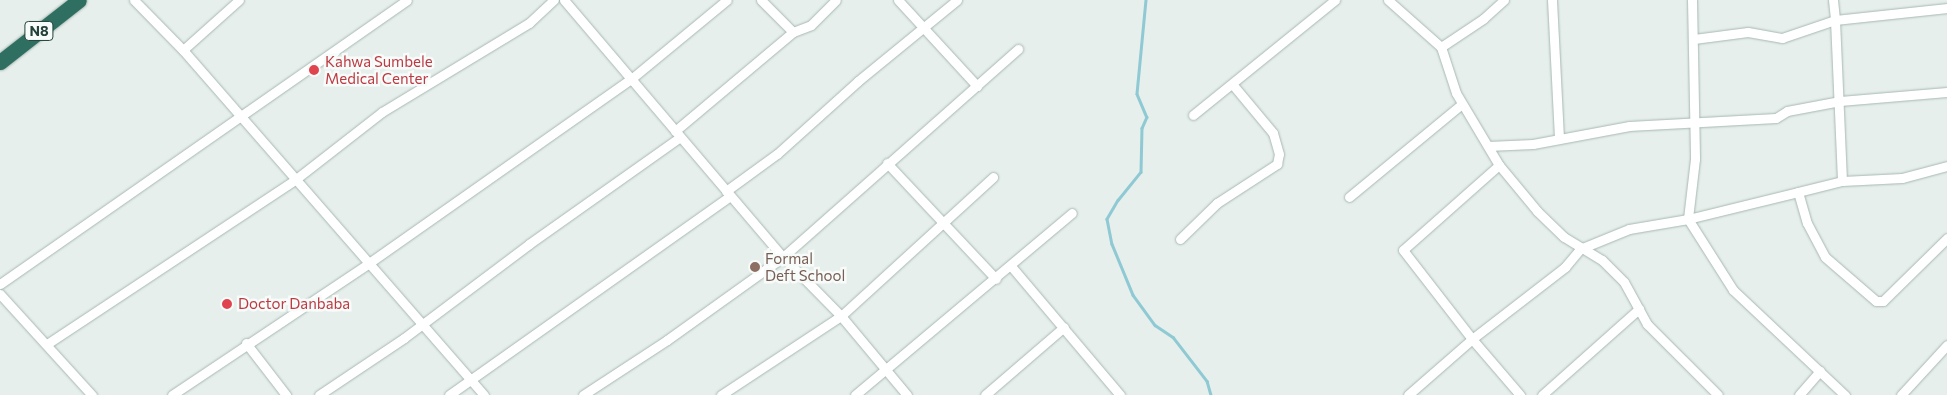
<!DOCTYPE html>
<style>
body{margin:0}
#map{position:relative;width:1947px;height:395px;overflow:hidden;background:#e6efeb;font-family:Commissioner,sans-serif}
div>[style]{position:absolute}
.stream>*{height:2.5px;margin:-1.25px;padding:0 1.25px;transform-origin:1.25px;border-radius:1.25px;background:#8ec9d4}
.roads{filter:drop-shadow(0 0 1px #a8b8b2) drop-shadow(0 0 1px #a8b8b2)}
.street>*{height:9px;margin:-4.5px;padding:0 4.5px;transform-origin:4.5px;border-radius:4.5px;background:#fff}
.highway>*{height:15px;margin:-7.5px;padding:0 7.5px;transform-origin:7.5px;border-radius:7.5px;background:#2f6f62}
.dots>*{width:14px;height:14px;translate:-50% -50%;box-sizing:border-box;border:2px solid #f7fbf9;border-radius:50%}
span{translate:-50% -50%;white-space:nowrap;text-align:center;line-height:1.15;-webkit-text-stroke:5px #f7fbf9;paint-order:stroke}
.shield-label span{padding:1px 4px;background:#f7fbf9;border:1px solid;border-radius:4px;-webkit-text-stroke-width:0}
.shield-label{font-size:14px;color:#24423a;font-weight:700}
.health-label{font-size:15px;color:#be3a42}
.left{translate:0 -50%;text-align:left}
.education-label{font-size:15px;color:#785e54}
</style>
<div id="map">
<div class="stream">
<div style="left:1146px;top:0;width:94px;rotate:95.5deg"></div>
<div style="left:1137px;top:94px;width:25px;rotate:67deg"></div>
<div style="left:1147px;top:117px;width:12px;rotate:114deg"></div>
<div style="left:1142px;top:128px;width:44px;rotate:91.3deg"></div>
<div style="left:1141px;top:172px;width:36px;rotate:129deg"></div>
<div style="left:1118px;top:200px;width:22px;rotate:120deg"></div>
<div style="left:1107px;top:219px;width:25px;rotate:79deg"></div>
<div style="left:1112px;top:244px;width:55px;rotate:67.6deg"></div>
<div style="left:1133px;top:295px;width:37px;rotate:54deg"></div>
<div style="left:1155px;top:325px;width:22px;rotate:34deg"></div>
<div style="left:1173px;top:337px;width:56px;rotate:52.3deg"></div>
<div style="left:1207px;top:381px;width:15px;rotate:74deg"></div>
</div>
<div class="roads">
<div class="street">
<div style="left:134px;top:0;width:70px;rotate:45.6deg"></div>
<div style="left:183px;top:50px;width:458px;rotate:48.9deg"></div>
<div style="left:564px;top:0;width:338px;rotate:49.6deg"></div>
<div style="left:783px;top:257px;width:83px;rotate:45.5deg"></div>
<div style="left:841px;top:316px;width:103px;rotate:50.1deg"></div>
<div style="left:761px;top:0;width:45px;rotate:45deg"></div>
<div style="left:898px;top:0;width:117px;rotate:47.4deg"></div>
<div style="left:1388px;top:0;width:71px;rotate:41.6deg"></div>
<div style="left:1504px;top:0;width:28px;rotate:138deg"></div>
<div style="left:1483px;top:19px;width:50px;rotate:146.3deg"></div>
<div style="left:1441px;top:47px;width:48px;rotate:71.9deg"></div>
<div style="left:1456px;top:93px;width:84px;rotate:59.2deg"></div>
<div style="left:1499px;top:165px;width:60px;rotate:50.4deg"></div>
<div style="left:1537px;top:211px;width:37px;rotate:44deg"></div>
<div style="left:1564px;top:237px;width:44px;rotate:31.2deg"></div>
<div style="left:1602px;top:260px;width:31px;rotate:45deg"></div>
<div style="left:1624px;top:282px;width:48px;rotate:61.3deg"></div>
<div style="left:1647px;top:324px;width:100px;rotate:45deg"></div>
<div style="left:1552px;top:0;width:139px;rotate:87.1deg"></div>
<div style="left:1692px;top:0;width:159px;rotate:88.9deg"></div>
<div style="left:1695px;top:159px;width:60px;rotate:96.7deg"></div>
<div style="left:1688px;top:219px;width:84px;rotate:57.6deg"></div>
<div style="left:1733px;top:290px;width:154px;rotate:43.2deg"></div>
<div style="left:1833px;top:0;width:20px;rotate:84deg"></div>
<div style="left:1835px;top:20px;width:113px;rotate:-6.1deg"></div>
<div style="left:1694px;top:39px;width:54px;rotate:-7.4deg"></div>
<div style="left:1748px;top:32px;width:35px;rotate:10deg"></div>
<div style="left:1782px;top:38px;width:56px;rotate:-18.8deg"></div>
<div style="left:1835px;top:20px;width:161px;rotate:87.5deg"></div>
<div style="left:183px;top:50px;width:75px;rotate:-41.8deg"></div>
<div style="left:1193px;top:115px;width:183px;rotate:-39deg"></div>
<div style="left:675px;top:131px;width:154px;rotate:-40deg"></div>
<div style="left:793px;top:32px;width:19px;rotate:-21deg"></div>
<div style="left:811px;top:25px;width:35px;rotate:-45deg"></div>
<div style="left:1488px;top:146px;width:45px;rotate:-2.5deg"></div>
<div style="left:1533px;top:144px;width:98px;rotate:-10.6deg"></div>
<div style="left:1629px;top:126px;width:147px;rotate:-3.1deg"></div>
<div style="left:1776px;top:118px;width:13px;rotate:-32deg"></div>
<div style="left:1787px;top:111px;width:54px;rotate:-10.7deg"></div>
<div style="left:1840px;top:101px;width:107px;rotate:-4.8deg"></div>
<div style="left:887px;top:163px;width:159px;rotate:46.8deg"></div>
<div style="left:1499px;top:165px;width:128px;rotate:138.5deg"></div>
<div style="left:1403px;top:250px;width:113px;rotate:52.2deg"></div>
<div style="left:1472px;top:339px;width:74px;rotate:49.4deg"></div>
<div style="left:1947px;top:166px;width:47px;rotate:165.1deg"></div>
<div style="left:1902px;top:178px;width:60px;rotate:177.1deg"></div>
<div style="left:1842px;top:181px;width:45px;rotate:166deg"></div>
<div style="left:1798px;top:192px;width:32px;rotate:74deg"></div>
<div style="left:1807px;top:223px;width:38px;rotate:62deg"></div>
<div style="left:1825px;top:257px;width:67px;rotate:40.8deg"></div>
<div style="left:1876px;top:301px;width:7px"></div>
<div style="left:1883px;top:301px;width:90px;rotate:-44.5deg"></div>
<div style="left:726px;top:191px;width:63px;rotate:-36deg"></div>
<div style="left:777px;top:154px;width:109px;rotate:-42deg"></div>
<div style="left:858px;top:81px;width:128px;rotate:-39.3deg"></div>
<div style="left:1349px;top:197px;width:146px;rotate:-39.5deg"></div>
<div style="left:1180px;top:239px;width:52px;rotate:-44.2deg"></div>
<div style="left:1217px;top:203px;width:72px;rotate:-33deg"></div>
<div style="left:1277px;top:164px;width:10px;rotate:-79deg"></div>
<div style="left:1279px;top:154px;width:22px;rotate:-106deg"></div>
<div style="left:1273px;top:133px;width:62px;rotate:-129.8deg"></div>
<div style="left:1011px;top:266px;width:169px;rotate:49.8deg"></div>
<div style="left:0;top:284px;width:496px;rotate:-34.9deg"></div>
<div style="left:0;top:294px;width:137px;rotate:47.7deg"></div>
<div style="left:246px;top:343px;width:66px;rotate:52.4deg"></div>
<div style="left:47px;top:344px;width:299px;rotate:-33.5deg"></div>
<div style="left:296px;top:179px;width:109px;rotate:-37.9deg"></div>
<div style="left:382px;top:112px;width:172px;rotate:-31.2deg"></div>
<div style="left:529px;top:23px;width:34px;rotate:-43deg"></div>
<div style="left:172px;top:395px;width:237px;rotate:-33.8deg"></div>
<div style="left:369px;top:263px;width:320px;rotate:-35.1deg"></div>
<div style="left:631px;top:79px;width:124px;rotate:-39.5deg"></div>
<div style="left:319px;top:395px;width:102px;rotate:-33.8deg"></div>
<div style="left:404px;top:338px;width:156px;rotate:-36.9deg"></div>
<div style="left:529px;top:244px;width:185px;rotate:-35.3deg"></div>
<div style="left:449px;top:395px;width:344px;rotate:-35.3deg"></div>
<div style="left:583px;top:395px;width:100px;rotate:-33.2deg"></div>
<div style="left:667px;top:340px;width:143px;rotate:-35.6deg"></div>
<div style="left:783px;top:257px;width:314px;rotate:-41.5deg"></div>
<div style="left:721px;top:395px;width:144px;rotate:-33.4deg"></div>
<div style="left:841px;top:316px;width:206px;rotate:-42.4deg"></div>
<div style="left:855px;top:395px;width:283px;rotate:-40deg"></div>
<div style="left:985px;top:395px;width:104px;rotate:-40.7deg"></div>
<div style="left:1408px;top:395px;width:85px;rotate:-41.2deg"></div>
<div style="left:1472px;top:339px;width:118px;rotate:-37.7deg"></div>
<div style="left:1565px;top:267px;width:23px;rotate:-50deg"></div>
<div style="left:1580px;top:249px;width:53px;rotate:-22.2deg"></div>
<div style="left:1629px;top:229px;width:60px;rotate:-9.6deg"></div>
<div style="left:1688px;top:219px;width:113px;rotate:-13.8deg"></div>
<div style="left:1542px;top:395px;width:130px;rotate:-41.6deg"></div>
<div style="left:1799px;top:395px;width:32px;rotate:-49deg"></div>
<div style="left:1901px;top:395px;width:68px;rotate:-47.4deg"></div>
</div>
<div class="highway">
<div style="left:0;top:62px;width:100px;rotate:-38.1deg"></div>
</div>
</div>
<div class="dots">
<div style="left:314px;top:70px;background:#e0444e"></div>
<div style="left:755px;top:267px;background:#8d6e63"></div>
<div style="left:227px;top:304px;background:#e0444e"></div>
</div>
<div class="shield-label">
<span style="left:39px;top:31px">N8</span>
</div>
<div class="health-label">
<span class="left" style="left:325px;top:70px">Kahwa Sumbele<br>Medical Center</span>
<span class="left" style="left:238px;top:304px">Doctor Danbaba</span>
</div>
<div class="education-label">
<span class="left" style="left:765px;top:267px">Formal<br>Deft School</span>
</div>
</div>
